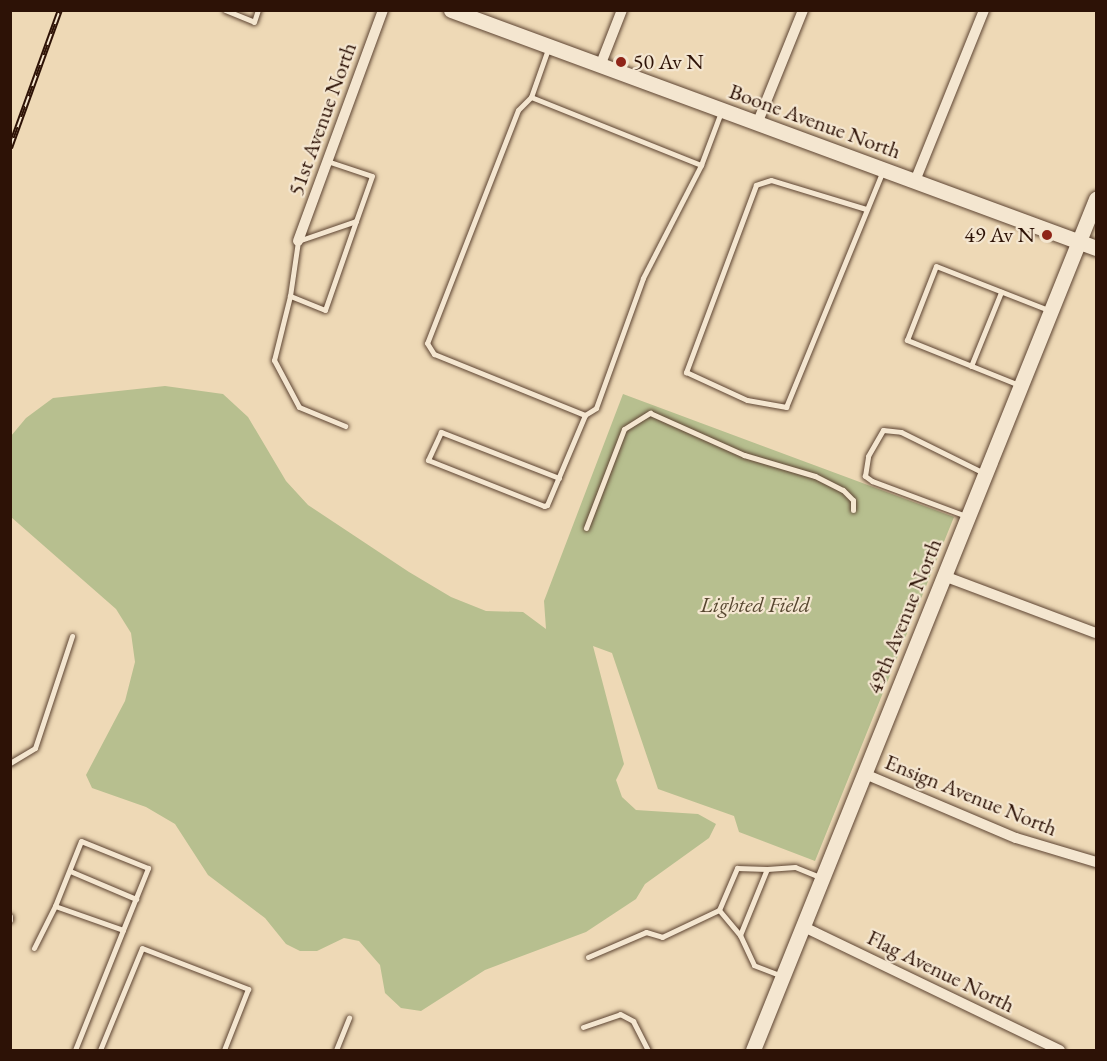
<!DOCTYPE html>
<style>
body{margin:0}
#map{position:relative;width:1107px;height:1061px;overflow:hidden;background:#eed9b6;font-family:"EB Garamond",serif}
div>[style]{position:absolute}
.green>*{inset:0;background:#b7bf8f}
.roads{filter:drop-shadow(0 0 2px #5d4432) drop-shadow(0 0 2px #5d4432)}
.lane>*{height:5px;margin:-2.5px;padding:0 2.5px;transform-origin:2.5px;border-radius:2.5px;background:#f4e6d0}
.street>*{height:10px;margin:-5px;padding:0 5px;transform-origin:5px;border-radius:5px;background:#f4e6d0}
.secondary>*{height:15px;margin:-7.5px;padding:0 7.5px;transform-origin:7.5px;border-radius:7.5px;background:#f4e6d0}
.rail>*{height:6px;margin-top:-3px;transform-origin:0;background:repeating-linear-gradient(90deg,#f4e6d0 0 11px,#2d1206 0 22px);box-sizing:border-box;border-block:2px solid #2d1206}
.dots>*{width:16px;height:16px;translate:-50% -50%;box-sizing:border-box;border:3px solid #f4e6d0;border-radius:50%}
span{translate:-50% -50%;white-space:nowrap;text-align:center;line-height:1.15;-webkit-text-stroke:4.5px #f4e6d0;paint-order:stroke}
.poi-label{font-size:22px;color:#2d1206}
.left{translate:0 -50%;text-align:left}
.right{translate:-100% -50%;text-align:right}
.street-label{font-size:22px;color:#2d1206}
.park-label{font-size:22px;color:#56462f;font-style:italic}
.frame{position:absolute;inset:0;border:12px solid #2d1206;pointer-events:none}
</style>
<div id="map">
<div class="green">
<div style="clip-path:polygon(165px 386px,223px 394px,248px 417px,286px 481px,308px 505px,409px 572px,451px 597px,486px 611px,523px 612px,546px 629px,544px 601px,623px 394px,954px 517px,815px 861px,739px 832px,734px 816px,658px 789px,612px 653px,593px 646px,624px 764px,616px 780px,622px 797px,636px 810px,698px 814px,716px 824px,709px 838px,645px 884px,636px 899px,586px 932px,485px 970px,421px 1011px,401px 1008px,385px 993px,380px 965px,359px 941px,344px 938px,317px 951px,300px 951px,286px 944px,265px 918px,208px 875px,175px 824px,146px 807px,92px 788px,86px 775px,125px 701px,135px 662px,131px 633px,116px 609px,11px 517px,11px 436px,26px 418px,53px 398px)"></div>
</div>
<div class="roads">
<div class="lane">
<div style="left:225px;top:10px;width:31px;rotate:22deg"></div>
<div style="left:254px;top:22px;width:13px;rotate:-72deg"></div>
<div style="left:548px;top:49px;width:51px;rotate:109.5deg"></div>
<div style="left:531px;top:97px;width:183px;rotate:21.8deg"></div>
<div style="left:701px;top:165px;width:57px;rotate:-69.3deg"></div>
<div style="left:531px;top:97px;width:18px;rotate:135deg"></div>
<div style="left:518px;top:110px;width:250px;rotate:111.3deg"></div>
<div style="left:427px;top:343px;width:13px;rotate:58deg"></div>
<div style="left:434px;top:354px;width:163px;rotate:22deg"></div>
<div style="left:585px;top:415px;width:13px;rotate:-32deg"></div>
<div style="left:596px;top:408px;width:138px;rotate:-70.1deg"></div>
<div style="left:643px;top:278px;width:127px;rotate:-62.8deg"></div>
<div style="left:327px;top:161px;width:47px;rotate:18.4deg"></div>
<div style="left:372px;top:176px;width:48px;rotate:109.6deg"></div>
<div style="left:866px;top:209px;width:99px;rotate:-163deg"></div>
<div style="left:771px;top:180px;width:16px;rotate:162deg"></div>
<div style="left:756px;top:185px;width:200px;rotate:110.5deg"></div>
<div style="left:686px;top:372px;width:67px;rotate:24.7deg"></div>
<div style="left:747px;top:400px;width:40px;rotate:10deg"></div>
<div style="left:786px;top:407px;width:255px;rotate:-67.7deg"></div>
<div style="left:356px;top:221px;width:94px;rotate:109.2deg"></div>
<div style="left:325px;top:310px;width:38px;rotate:-158deg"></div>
<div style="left:290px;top:296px;width:56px;rotate:-81.7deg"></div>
<div style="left:298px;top:241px;width:61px;rotate:-19deg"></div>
<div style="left:290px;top:296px;width:66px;rotate:104deg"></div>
<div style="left:274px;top:360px;width:53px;rotate:62deg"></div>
<div style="left:299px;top:407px;width:50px;rotate:22.4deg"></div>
<div style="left:971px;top:366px;width:80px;rotate:-67.9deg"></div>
<div style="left:1019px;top:385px;width:121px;rotate:-158.1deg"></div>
<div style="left:907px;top:340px;width:79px;rotate:-68.6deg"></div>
<div style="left:936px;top:266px;width:120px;rotate:21.4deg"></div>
<div style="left:559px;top:478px;width:127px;rotate:-158.7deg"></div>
<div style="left:441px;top:432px;width:31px;rotate:115deg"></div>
<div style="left:428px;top:460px;width:125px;rotate:21.6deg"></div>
<div style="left:544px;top:506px;width:3px;rotate:-18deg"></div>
<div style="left:547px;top:505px;width:98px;rotate:-67.1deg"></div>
<div style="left:966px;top:516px;width:100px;rotate:-159.6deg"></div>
<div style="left:872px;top:481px;width:9px;rotate:-144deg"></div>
<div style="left:865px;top:476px;width:20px;rotate:-81deg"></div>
<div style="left:868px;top:456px;width:30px;rotate:-60deg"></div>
<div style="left:883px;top:430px;width:18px;rotate:6deg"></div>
<div style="left:901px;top:432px;width:93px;rotate:26.3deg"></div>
<div style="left:586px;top:528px;width:106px;rotate:-69deg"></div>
<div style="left:624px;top:429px;width:31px;rotate:-32deg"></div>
<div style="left:650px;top:413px;width:103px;rotate:24.1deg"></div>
<div style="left:744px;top:455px;width:74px;rotate:16.5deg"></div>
<div style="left:815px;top:476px;width:31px;rotate:27deg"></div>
<div style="left:843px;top:490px;width:14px;rotate:45deg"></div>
<div style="left:853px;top:500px;width:10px;rotate:90deg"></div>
<div style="left:10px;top:763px;width:29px;rotate:-31deg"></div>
<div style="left:35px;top:748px;width:118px;rotate:-71.7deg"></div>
<div style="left:70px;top:871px;width:72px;rotate:23deg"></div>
<div style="left:719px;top:910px;width:33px;rotate:50deg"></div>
<div style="left:10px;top:916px;width:4px;rotate:90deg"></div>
<div style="left:34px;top:948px;width:47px;rotate:-63.4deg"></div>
<div style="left:588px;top:957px;width:63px;rotate:-23.3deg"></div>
<div style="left:646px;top:932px;width:17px;rotate:17deg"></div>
<div style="left:662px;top:937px;width:63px;rotate:-25.3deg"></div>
<div style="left:719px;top:910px;width:46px;rotate:-66.8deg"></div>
<div style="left:737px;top:868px;width:30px;rotate:2deg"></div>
<div style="left:782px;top:976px;width:30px;rotate:-159deg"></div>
<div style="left:754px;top:965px;width:33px;rotate:-115deg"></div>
<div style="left:740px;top:935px;width:71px;rotate:-67.8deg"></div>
<div style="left:767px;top:869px;width:28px;rotate:-4deg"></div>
<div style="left:795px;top:867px;width:27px;rotate:22deg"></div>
<div style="left:583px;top:1027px;width:39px;rotate:-19deg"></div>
<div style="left:620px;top:1014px;width:15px;rotate:28deg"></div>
<div style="left:633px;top:1021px;width:33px;rotate:63deg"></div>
<div style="left:75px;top:1050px;width:129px;rotate:-68.2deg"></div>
<div style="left:123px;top:930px;width:67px;rotate:-68deg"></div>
<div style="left:148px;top:868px;width:72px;rotate:-158.1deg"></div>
<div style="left:81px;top:841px;width:70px;rotate:111.8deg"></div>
<div style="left:55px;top:906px;width:72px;rotate:19.4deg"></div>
<div style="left:100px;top:1050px;width:110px;rotate:-67.6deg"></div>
<div style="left:142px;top:948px;width:114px;rotate:21.1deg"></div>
<div style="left:248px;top:989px;width:66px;rotate:111.5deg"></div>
<div style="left:336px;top:1050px;width:35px;rotate:-68deg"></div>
</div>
<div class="street">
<div style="left:600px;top:66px;width:60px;rotate:-68.6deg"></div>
<div style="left:757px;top:124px;width:123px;rotate:-68deg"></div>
<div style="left:915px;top:181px;width:184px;rotate:-68deg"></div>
<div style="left:298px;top:241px;width:246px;rotate:-69.8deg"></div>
<div style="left:944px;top:576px;width:162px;rotate:20.6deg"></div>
<div style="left:865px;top:774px;width:164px;rotate:23deg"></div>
<div style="left:1016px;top:838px;width:84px;rotate:16.7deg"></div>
<div style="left:804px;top:927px;width:284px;rotate:25.7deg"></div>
</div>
<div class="secondary">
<div style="left:451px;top:10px;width:688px;rotate:20.25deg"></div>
<div style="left:753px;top:1050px;width:918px;rotate:-68.05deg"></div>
</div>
</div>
<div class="rail">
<div style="left:10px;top:148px;width:147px;rotate:-70.1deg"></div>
</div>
<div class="dots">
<div style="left:621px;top:62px;background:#8f2418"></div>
<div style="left:1047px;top:235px;background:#8f2418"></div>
</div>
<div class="poi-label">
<span class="left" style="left:633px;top:62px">50 Av N</span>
<span class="right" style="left:1035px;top:235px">49 Av N</span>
</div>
<div class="street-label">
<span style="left:322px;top:119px;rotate:-70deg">51st Avenue North</span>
<span style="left:815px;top:121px;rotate:20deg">Boone Avenue North</span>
<span style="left:904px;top:616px;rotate:-68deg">49th Avenue North</span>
<span style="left:971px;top:795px;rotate:22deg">Ensign Avenue North</span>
<span style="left:941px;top:971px;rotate:26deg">Flag Avenue North</span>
</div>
<div class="park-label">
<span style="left:755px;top:605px">Lighted Field</span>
</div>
<div class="frame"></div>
</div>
